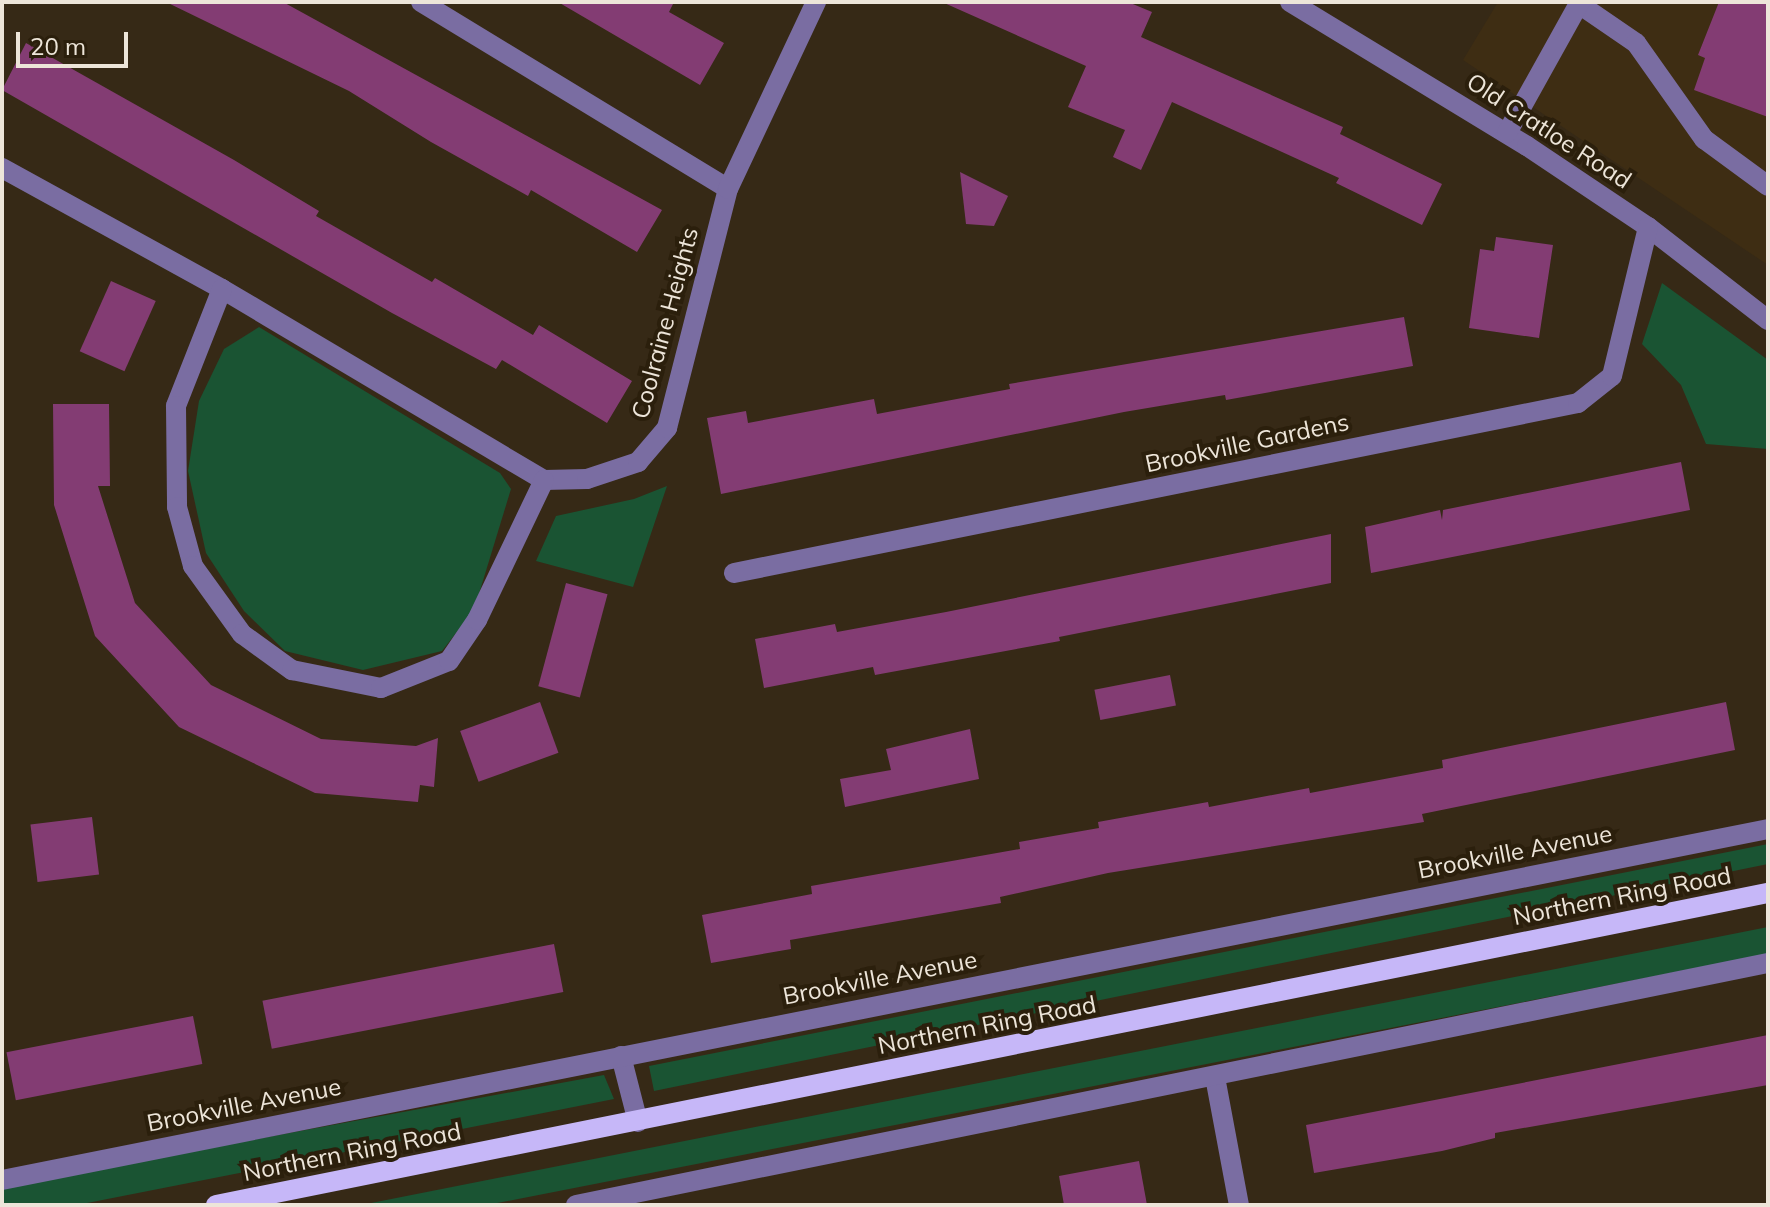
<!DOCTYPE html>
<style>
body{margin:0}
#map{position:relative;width:1770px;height:1207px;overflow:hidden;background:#362916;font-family:Mulish,sans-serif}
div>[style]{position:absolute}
.built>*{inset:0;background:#3e2d13}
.green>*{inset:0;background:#1a5433}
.building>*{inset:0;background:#833c73;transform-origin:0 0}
.minor>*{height:20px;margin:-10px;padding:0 10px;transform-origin:10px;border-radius:10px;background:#7a6da2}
.major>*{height:20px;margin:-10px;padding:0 10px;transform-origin:10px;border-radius:10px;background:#c6b7f8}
span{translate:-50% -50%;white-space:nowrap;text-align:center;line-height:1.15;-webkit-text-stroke:8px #2b1f0c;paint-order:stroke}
.street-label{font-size:24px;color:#ede5d9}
.frame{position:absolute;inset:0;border:4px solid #ede5d9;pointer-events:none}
.scale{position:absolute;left:16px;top:32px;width:112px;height:36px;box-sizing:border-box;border:4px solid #ede5d9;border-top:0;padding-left:10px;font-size:24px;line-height:28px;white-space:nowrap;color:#ede5d9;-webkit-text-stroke:6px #2b1f0c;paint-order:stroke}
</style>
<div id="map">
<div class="built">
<div style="clip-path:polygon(1498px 2px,1768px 2px,1768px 265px,1463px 60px)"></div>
</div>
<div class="green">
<div style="clip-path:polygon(1662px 283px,1768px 360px,1768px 449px,1706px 444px,1681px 385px,1642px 344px)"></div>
<div style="clip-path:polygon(259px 327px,500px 473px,511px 489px,474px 610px,442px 651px,363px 670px,285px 651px,244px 611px,206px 553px,188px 471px,199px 401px,224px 349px)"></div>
<div style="clip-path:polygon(667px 486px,633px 587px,536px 561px,556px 516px,634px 499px)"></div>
<div style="clip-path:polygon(1768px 844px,1768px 864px,654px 1091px,649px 1066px)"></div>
<div style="clip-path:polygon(1768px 927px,1768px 954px,487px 1205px,361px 1205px)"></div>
<div style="clip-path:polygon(604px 1075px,614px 1099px,77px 1205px,2px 1205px,2px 1186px)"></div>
</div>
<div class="building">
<div style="clip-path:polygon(166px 2px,283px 2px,662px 210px,637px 252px,531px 190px,528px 196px,431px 142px,349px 91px)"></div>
<div style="clip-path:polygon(558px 2px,674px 2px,669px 12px,724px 43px,700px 85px)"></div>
<div style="clip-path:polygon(942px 2px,1128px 2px,1152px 12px,1141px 37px,1343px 127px,1340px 134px,1442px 184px,1422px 225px,1336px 183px,1339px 178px,1172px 102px,1141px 170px,1113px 157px,1125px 130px,1068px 107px,1086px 66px)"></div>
<div style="clip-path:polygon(1719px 2px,1768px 2px,1768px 117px,1694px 90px,1705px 58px,1698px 55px)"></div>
<div style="clip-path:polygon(26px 43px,234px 160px,319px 211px,316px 216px,432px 282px,435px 278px,533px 335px,539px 325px,632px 381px,607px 423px,502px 360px,496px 369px,392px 313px,2px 90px)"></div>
<div style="clip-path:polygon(960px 172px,1008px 196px,994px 226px,966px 224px)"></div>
<div style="clip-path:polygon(1496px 237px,1553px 245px,1539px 338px,1469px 328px,1480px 249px,1494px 251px)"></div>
<div style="left:111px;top:281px;width:49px;height:77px;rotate:24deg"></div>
<div style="clip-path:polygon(1404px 317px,1413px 366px,1226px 400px,1225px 395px,1124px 412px,721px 494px,707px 418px,746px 411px,748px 423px,874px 399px,877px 414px,1010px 389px,1009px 384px)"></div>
<div style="clip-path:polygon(53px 404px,109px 404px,110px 486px,98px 486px,135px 603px,211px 685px,321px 739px,416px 746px,438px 738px,434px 787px,420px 785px,418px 802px,315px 793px,179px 727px,95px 636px,54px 505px)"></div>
<div style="clip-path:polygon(1681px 462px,1690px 510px,1371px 573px,1365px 527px,1440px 510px,1442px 520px,1443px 510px)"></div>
<div style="clip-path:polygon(1331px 534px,1331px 583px,1059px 637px,1060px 641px,875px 675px,873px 667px,764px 688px,755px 639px,835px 624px,837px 632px,946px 612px)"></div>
<div style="left:566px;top:583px;width:43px;height:107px;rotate:15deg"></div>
<div style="left:1170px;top:675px;width:31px;height:77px;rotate:79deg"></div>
<div style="left:540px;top:702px;width:54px;height:85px;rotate:70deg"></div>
<div style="clip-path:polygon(1726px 702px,1735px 750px,1422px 814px,1424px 822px,1108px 873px,1000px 897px,1001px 903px,790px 940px,791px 949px,711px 963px,702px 915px,812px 894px,811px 886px,1020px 849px,1019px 842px,1099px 828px,1098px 822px,1208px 802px,1209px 807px,1309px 788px,1310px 793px,1443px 768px,1442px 760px)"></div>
<div style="clip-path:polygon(970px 729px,979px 779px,845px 807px,840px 779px,891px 770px,886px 749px)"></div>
<div style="left:92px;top:817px;width:58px;height:62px;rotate:83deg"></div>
<div style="left:554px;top:944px;width:49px;height:297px;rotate:79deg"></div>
<div style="left:193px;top:1016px;width:49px;height:190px;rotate:79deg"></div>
<div style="clip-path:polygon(1768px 1035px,1768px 1085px,1495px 1133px,1495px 1138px,1442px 1151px,1314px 1173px,1306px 1125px)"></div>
<div style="clip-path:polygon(1139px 1161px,1147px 1205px,1064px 1205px,1059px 1176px)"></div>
</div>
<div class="minor">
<div style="left:421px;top:2px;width:359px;rotate:31.3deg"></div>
<div style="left:1290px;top:2px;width:277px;rotate:31.3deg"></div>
<div style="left:1527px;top:146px;width:146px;rotate:33.8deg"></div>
<div style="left:1648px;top:227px;width:152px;rotate:37.8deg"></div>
<div style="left:1579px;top:4px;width:69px;rotate:34.4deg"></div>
<div style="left:1636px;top:43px;width:118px;rotate:54.7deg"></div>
<div style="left:1704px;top:139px;width:79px;rotate:36.3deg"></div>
<div style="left:1507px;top:133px;width:150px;rotate:-60.9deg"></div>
<div style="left:2px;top:168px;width:251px;rotate:28.8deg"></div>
<div style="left:222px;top:289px;width:374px;rotate:30.7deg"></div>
<div style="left:544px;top:480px;width:43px;rotate:-1.3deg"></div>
<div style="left:587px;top:479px;width:54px;rotate:-18.4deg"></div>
<div style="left:638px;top:462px;width:45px;rotate:-49.5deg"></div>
<div style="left:667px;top:428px;width:247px;rotate:-75.7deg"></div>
<div style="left:728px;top:189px;width:207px;rotate:-64.8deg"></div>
<div style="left:222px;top:289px;width:126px;rotate:111.5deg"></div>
<div style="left:176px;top:406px;width:101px;rotate:89.4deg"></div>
<div style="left:177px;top:507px;width:61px;rotate:74.8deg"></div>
<div style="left:193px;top:566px;width:84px;rotate:54.2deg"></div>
<div style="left:242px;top:634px;width:62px;rotate:35.8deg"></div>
<div style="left:292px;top:670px;width:91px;rotate:11.4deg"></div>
<div style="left:381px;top:688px;width:73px;rotate:-21.7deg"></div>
<div style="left:449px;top:661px;width:50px;rotate:-55.7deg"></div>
<div style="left:477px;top:620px;width:155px;rotate:-64.4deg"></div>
<div style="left:734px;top:573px;width:861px;rotate:-11.39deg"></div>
<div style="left:1578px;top:403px;width:43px;rotate:-38.5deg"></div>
<div style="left:1612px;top:376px;width:153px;rotate:-76.4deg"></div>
<div style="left:621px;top:1056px;width:68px;rotate:75.6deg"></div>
<div style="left:1215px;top:1077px;width:130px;rotate:79.4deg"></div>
<div style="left:2px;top:1180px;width:1801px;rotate:-11.24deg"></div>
<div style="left:576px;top:1205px;width:1216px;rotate:-11.48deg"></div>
</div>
<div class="major">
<div style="left:216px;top:1205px;width:1583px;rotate:-11.37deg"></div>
</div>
<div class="street-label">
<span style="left:1549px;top:131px;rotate:33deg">Old Cratloe Road</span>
<span style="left:665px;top:323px;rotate:-75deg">Coolraine Heights</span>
<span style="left:1247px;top:443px;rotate:-12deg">Brookville Gardens</span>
<span style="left:1515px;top:852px;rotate:-11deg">Brookville Avenue</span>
<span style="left:1622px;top:896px;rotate:-11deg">Northern Ring Road</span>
<span style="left:880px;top:978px;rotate:-11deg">Brookville Avenue</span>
<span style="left:987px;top:1025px;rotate:-11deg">Northern Ring Road</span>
<span style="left:244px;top:1105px;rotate:-11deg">Brookville Avenue</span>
<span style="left:352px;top:1152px;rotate:-11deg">Northern Ring Road</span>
</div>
<div class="frame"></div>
<div class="scale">20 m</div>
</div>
